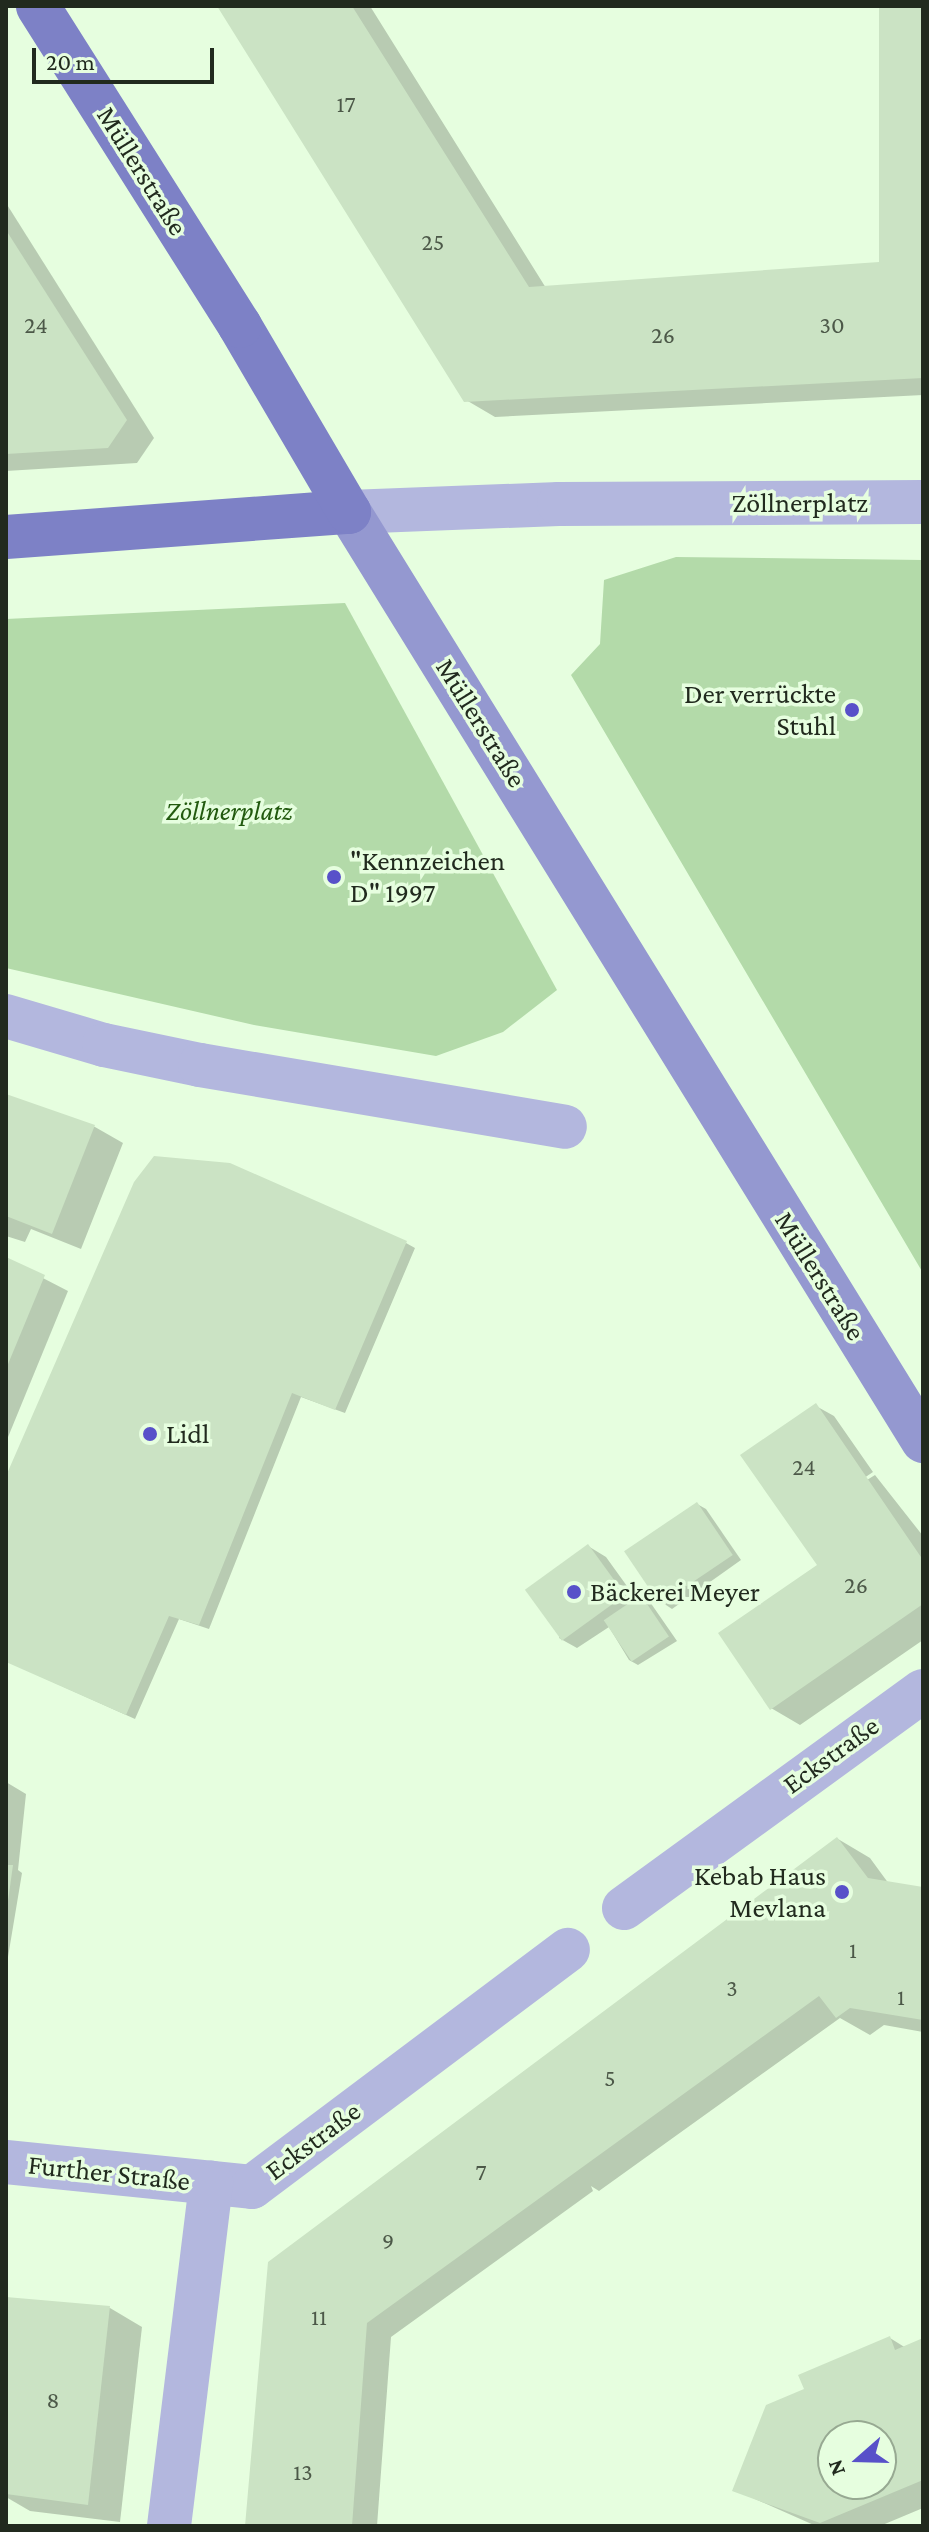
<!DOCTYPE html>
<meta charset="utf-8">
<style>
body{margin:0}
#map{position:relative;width:929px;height:2532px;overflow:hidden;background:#e6fedf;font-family:"Crimson Pro",serif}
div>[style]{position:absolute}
.green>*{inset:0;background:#b3daa9}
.shadow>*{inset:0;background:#0003}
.building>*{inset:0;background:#cbe3c4;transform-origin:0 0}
.minor>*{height:44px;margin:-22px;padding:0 22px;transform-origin:22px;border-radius:22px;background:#b3b7de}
.secondary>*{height:44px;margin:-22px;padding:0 22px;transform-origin:22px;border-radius:22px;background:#9498d0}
.primary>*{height:44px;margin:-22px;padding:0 22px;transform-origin:22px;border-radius:22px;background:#7d81c6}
.dots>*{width:22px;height:22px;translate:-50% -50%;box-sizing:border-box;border:4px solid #e6fedf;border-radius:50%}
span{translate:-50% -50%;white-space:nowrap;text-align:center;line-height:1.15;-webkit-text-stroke:7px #e6fedf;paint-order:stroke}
.number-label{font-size:24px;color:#4c5848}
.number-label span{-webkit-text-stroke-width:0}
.street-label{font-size:28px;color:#212a1e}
.poi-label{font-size:28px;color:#212a1e}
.right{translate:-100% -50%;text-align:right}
.left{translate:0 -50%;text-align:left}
.park-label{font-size:28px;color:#225a0f;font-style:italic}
.frame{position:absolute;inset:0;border:8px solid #212a1e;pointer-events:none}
.north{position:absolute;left:817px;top:2420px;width:80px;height:80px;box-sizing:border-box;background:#e6fedf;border:2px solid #97a992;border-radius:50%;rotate:250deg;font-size:22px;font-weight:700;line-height:32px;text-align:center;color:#212a1e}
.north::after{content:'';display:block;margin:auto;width:28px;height:36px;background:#5851c9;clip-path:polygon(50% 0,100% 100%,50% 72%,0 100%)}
.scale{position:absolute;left:32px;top:48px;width:182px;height:36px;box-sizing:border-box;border:4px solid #212a1e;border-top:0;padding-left:10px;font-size:24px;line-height:28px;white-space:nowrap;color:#212a1e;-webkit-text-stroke:6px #e6fedf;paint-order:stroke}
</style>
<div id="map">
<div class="green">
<div style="clip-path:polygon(676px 557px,923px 560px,923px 1273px,571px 675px,600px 644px,604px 580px)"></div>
<div style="clip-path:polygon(345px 603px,557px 990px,503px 1032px,436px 1056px,254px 1025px,6px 968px,6px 619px)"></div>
</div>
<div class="shadow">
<div style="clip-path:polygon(219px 6px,370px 6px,546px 288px,881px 263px,880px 6px,923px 6px,923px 395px,495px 417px,466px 400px)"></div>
<div style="clip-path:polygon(6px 203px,154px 438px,137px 463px,6px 471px)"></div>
<div style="clip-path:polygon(6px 1096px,95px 1127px,123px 1143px,81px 1249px,31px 1229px,25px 1242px,6px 1236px)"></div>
<div style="clip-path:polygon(406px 1243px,415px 1248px,345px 1413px,301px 1397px,209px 1629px,179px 1619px,135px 1719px,6px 1661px,6px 1481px)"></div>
<div style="clip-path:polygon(6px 1259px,68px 1291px,6px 1442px)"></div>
<div style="clip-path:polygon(816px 1406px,834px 1416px,873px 1472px,796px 1524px,875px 1475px,923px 1536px,923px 1640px,800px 1725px,771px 1708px,721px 1634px,820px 1566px,743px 1456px)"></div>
<div style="clip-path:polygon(697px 1504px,706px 1509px,741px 1560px,672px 1609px,663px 1603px)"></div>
<div style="clip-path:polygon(588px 1546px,606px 1557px,637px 1600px,650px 1602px,677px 1641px,638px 1665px,629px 1660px,609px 1627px,577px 1648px,559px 1638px)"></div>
<div style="clip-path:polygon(6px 1782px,26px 1794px,18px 1870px,22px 1873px,7px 1963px)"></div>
<div style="clip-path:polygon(838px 1839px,870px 1858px,889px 1884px,923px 1889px,923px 2032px,884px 2025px,870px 2035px,840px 2018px,599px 2191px,591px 2186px,593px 2191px,391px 2337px,377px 2526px,247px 2526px,270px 2263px)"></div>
<div style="clip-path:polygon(6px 2299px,110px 2308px,142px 2327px,120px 2522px,30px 2511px,6px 2497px)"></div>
<div style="clip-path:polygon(evenodd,890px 2338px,906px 2348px,923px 2341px,923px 2508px,880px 2526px,816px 2526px,735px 2490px,807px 2390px,890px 2338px,833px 2436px,881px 2436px,881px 2484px,833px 2484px,833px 2436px)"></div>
</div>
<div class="building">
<div style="clip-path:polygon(217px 6px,352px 6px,529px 287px,879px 262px,879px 6px,923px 6px,923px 378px,464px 402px)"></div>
<div style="clip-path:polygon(6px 230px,127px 420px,108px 448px,6px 454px)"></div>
<div style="clip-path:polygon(6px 1094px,95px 1125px,52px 1234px,6px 1216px)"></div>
<div style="clip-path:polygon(154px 1156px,230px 1163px,407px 1241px,335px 1410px,292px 1393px,199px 1625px,169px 1616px,126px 1715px,6px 1662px,6px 1476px,134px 1182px)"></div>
<div style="clip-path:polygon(6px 1257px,45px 1275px,6px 1369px)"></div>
<div style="clip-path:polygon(816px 1403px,923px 1560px,923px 1604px,770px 1710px,718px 1633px,817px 1565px,740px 1455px)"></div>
<div style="left:697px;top:1502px;width:64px;height:88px;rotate:56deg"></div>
<div style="left:588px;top:1544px;width:63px;height:78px;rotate:54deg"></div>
<div style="left:641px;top:1595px;width:50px;height:45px;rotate:56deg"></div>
<div style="clip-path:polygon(837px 1837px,868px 1878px,923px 1887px,923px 2020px,850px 2008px,836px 2018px,819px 1996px,367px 2323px,352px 2526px,245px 2526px,268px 2262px)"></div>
<div style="clip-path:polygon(6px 1865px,13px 1865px,8px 1901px,6px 1901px)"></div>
<div style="clip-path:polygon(6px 2297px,110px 2306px,88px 2505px,6px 2494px)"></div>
<div style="clip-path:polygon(evenodd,890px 2336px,895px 2350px,923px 2338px,923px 2480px,820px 2523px,732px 2491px,766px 2405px,804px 2389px,798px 2375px,890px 2336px,833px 2436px,881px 2436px,881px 2484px,833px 2484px,833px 2436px)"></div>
</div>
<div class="minor">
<div style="left:349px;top:512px;width:210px;rotate:-2.2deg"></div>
<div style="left:559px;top:504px;width:364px;rotate:-0.3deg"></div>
<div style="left:6px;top:1016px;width:102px;rotate:16.5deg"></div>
<div style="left:104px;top:1045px;width:98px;rotate:11.8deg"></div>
<div style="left:200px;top:1065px;width:370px;rotate:9.6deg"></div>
<div style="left:624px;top:1908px;width:369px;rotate:-36deg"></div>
<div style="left:6px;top:2162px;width:247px;rotate:5.8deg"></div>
<div style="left:252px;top:2187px;width:395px;rotate:-36.9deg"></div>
<div style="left:169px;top:2526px;width:346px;rotate:-83deg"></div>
</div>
<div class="secondary">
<div style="left:349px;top:512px;width:1092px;rotate:58.29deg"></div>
</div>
<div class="primary">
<div style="left:6px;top:537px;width:344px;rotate:-4.2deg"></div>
<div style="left:349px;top:512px;width:216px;rotate:-120.4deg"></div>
<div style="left:240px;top:326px;width:378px;rotate:-122.3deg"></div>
</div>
<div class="dots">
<div style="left:852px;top:710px;background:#5851c9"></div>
<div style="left:334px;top:877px;background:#5851c9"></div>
<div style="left:150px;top:1434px;background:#5851c9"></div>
<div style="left:574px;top:1592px;background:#5851c9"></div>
<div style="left:842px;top:1892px;background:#5851c9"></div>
</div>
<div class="number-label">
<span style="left:346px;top:104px">17</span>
<span style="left:433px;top:242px">25</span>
<span style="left:36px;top:325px">24</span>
<span style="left:832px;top:325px">30</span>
<span style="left:663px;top:335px">26</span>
<span style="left:804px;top:1467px">24</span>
<span style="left:856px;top:1585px">26</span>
<span style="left:853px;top:1950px">1</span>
<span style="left:732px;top:1988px">3</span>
<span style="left:901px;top:1997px">1</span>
<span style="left:610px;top:2078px">5</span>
<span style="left:481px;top:2172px">7</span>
<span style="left:388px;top:2241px">9</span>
<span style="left:319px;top:2317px">11</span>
<span style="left:53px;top:2400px">8</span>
<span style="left:303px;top:2472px">13</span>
</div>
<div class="street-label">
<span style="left:142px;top:171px;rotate:58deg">Müllerstraße</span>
<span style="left:800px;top:503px">Zöllnerplatz</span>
<span style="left:481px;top:723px;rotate:58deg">Müllerstraße</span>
<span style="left:820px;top:1276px;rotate:58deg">Müllerstraße</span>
<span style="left:831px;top:1755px;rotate:-36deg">Eckstraße</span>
<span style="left:313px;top:2141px;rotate:-37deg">Eckstraße</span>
<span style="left:109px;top:2173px;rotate:6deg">Further Straße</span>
</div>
<div class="poi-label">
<span class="right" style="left:836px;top:710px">Der verrückte<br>Stuhl</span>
<span class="left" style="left:350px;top:877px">"Kennzeichen<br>D" 1997</span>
<span class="left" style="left:166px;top:1434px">Lidl</span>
<span class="left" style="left:590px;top:1592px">Bäckerei Meyer</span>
<span class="right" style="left:826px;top:1892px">Kebab Haus<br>Mevlana</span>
</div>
<div class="park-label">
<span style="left:229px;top:811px">Zöllnerplatz</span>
</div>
<div class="frame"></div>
<div class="north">N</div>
<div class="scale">20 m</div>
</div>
